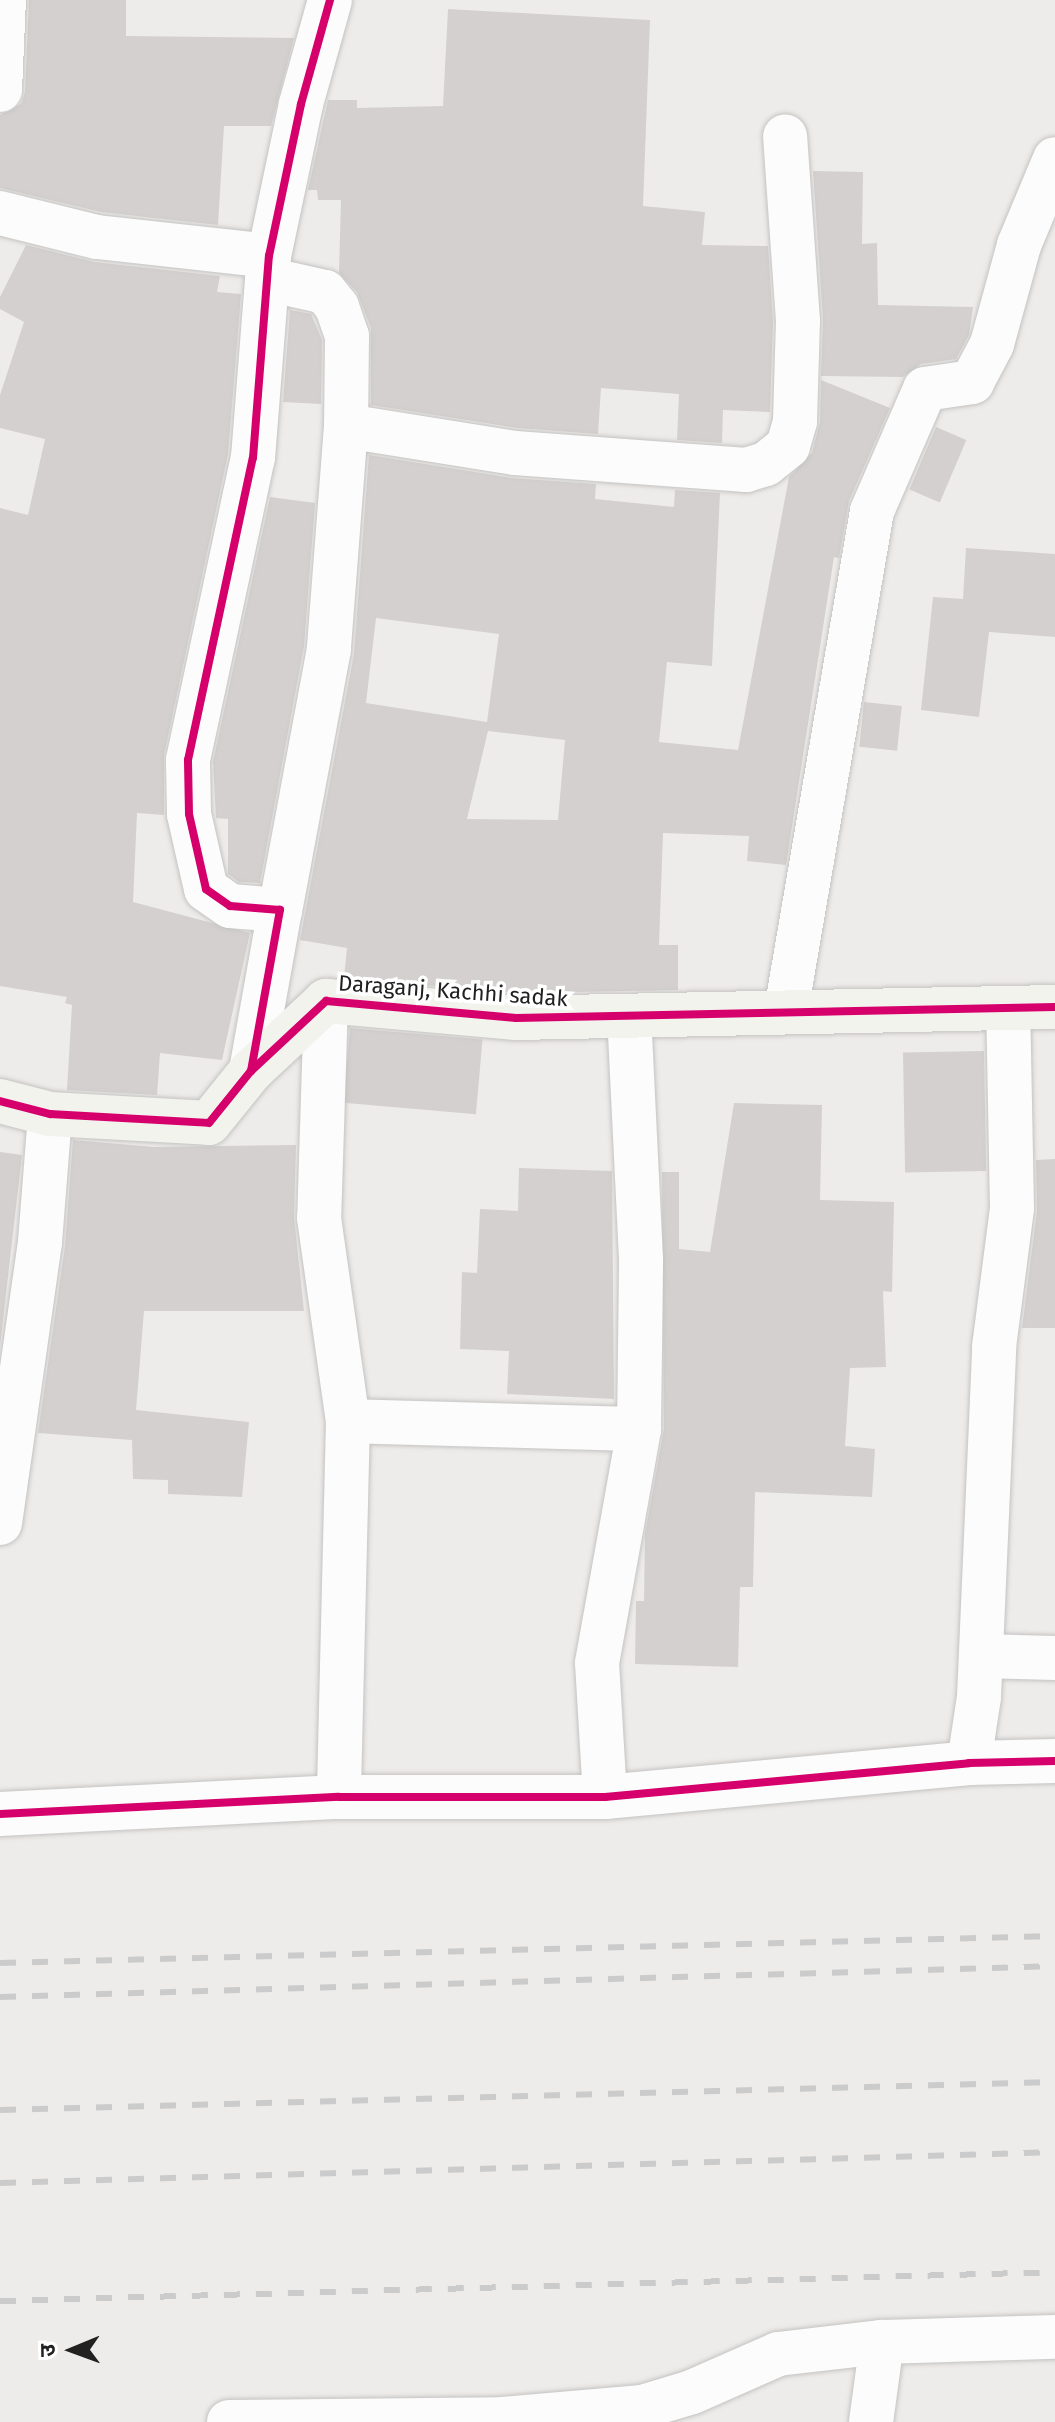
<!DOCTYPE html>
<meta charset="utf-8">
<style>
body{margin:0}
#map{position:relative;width:1055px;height:2422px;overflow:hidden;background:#eeecea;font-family:"Fira Sans","Noto Sans Devanagari",sans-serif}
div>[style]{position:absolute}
.building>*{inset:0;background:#d3d0cf;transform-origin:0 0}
.roads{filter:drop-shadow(0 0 2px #c4c3c2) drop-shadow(0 0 2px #c4c3c2)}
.street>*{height:44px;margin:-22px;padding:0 22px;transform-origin:22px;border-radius:22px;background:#fcfcfc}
.secondary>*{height:44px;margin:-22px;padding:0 22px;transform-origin:22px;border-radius:22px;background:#f3f3ed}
.rail>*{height:6px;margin-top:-3px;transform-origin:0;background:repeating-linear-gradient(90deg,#cbcbcb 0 16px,transparent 0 32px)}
.cycleway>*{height:8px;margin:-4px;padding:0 4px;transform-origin:4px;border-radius:4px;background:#d6006c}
span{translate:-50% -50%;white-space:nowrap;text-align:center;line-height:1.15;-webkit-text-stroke:7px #fff;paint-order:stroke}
.street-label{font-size:22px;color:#212121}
.north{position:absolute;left:32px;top:2310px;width:80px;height:80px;-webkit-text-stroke:6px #fff;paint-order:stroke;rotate:269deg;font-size:22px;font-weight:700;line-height:32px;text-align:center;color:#212121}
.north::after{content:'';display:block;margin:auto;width:28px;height:36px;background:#212121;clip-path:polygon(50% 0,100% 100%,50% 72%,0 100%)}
</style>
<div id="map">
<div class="building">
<div style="clip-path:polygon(29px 0,126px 0,126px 36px,294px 38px,271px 126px,224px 126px,218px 225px,101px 212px,0 188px,0 115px,21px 104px,25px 92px)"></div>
<div style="clip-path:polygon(448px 9px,650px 20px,643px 206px,705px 212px,702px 245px,768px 246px,773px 322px,770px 412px,723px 410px,722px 443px,677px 440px,679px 394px,601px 388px,598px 434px,518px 428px,371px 405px,371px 328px,357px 292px,339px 273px,341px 200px,318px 200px,317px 190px,308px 190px,328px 100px,357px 100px,357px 108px,443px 106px)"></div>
<div style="clip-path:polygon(813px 171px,863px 172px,862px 244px,877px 243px,878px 305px,973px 307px,969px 335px,956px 359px,921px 364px,903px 377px,821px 376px,823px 319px)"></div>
<div style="clip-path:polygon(26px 245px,94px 262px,220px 276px,217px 292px,241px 294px,228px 454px,164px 755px,164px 815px,137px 813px,133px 902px,250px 933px,222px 1060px,160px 1053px,157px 1095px,67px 1090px,72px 1005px,65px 1003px,67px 997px,0 986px,0 508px,28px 515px,45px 439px,0 428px,0 395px,24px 322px,0 309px,0 297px)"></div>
<div style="clip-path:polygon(290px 310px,311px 314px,322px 340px,321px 404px,283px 402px)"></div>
<div style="clip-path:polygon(evenodd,821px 380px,890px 408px,849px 501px,839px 558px,834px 557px,786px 865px,747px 861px,749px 836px,663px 833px,659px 945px,678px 945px,678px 990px,517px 993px,344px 978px,347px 948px,300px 940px,354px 654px,369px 455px,511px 478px,596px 484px,595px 499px,674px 507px,675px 490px,720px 493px,712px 666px,667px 662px,659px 742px,738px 750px,789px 477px,812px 453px,820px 422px,821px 380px,376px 618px,499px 634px,487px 722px,366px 703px,376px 618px,821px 380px,488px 731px,565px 740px,558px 820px,467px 819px,488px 731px)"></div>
<div style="left:936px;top:427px;width:33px;height:68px;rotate:23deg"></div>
<div style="clip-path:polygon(270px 497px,315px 503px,304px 646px,260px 883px,239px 882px,228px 874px,228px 819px,216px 818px,213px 762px)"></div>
<div style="clip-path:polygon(966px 548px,1055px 554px,1055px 637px,989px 632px,979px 717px,921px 710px,933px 597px,963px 599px)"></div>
<div style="left:864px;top:702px;width:38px;height:45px;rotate:6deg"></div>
<div style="left:350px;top:1028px;width:133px;height:75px;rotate:5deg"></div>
<div style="left:984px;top:1051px;width:120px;height:81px;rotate:89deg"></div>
<div style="clip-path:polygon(734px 1103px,822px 1105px,820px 1200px,894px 1202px,892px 1292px,883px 1291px,886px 1367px,850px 1368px,845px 1446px,875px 1449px,872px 1497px,755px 1492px,753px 1587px,740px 1587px,738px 1667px,635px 1664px,636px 1601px,644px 1601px,645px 1534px,664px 1429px,662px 1172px,679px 1172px,679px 1249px,710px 1252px)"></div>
<div style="clip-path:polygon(73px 1140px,154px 1147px,296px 1145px,294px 1217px,304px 1311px,144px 1311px,136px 1410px,249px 1422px,242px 1497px,168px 1494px,168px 1480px,133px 1479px,132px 1440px,38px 1433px,65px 1246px)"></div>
<div style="clip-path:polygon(0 1152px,22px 1155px,0 1346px)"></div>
<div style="clip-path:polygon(1055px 1159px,1055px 1328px,1022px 1328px,1037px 1211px,1036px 1160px)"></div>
<div style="clip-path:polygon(519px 1168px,612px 1171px,614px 1399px,507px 1394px,509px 1351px,460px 1349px,462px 1272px,477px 1273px,480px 1209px,518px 1211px)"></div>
</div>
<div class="roads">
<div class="street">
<div style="left:0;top:90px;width:90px;rotate:-87.5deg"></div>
<div style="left:0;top:213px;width:100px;rotate:13.9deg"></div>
<div style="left:97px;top:237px;width:173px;rotate:6.3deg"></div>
<div style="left:267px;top:279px;width:59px;rotate:12.6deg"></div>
<div style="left:325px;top:292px;width:19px;rotate:51deg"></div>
<div style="left:337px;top:307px;width:31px;rotate:71deg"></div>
<div style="left:347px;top:336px;width:90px;rotate:90.6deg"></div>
<div style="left:346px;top:426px;width:224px;rotate:94.4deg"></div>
<div style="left:329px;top:649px;width:266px;rotate:100.6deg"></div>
<div style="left:346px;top:426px;width:171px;rotate:9.1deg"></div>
<div style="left:515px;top:453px;width:232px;rotate:4.2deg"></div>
<div style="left:746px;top:470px;width:21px;rotate:-17deg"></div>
<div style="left:766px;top:464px;width:28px;rotate:-39deg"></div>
<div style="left:788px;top:446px;width:26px;rotate:-74deg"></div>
<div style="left:795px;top:421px;width:100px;rotate:-88.3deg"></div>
<div style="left:798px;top:321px;width:185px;rotate:-94deg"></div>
<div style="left:326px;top:1001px;width:217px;rotate:91.8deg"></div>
<div style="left:319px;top:1218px;width:205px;rotate:81.9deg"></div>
<div style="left:348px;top:1421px;width:376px;rotate:91.4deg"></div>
<div style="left:786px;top:1011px;width:507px;rotate:-80.24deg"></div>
<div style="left:872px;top:511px;width:133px;rotate:-66.5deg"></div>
<div style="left:925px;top:389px;width:48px;rotate:-8.5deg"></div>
<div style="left:972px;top:382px;width:43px;rotate:-62.2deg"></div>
<div style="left:992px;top:344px;width:103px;rotate:-74.7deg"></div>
<div style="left:1019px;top:245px;width:93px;rotate:-67.3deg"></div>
<div style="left:251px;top:1071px;width:164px;rotate:-79.8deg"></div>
<div style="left:280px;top:910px;width:50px;rotate:-175.4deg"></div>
<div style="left:230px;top:906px;width:29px;rotate:-145deg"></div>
<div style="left:206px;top:889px;width:77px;rotate:-102.8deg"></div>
<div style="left:189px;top:814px;width:54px;rotate:-91.1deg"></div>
<div style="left:188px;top:760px;width:309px;rotate:-77.9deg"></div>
<div style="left:253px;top:458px;width:203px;rotate:-85.5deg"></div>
<div style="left:269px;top:256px;width:155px;rotate:-78.1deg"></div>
<div style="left:301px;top:104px;width:108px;rotate:-74.4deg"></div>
<div style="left:348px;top:1421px;width:291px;rotate:1.6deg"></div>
<div style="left:0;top:1523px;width:284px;rotate:-81.9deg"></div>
<div style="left:40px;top:1242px;width:128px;rotate:-85.5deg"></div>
<div style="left:981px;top:1656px;width:74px;rotate:1.5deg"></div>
<div style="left:969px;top:1763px;width:67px;rotate:-81.4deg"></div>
<div style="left:979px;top:1697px;width:350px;rotate:-87.5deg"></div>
<div style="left:994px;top:1347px;width:140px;rotate:-82.6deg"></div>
<div style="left:1012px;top:1208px;width:200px;rotate:-91.1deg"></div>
<div style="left:605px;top:1797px;width:134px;rotate:-93.4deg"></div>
<div style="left:597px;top:1663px;width:238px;rotate:-79.8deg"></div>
<div style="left:639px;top:1429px;width:170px;rotate:-89.3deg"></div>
<div style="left:641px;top:1259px;width:242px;rotate:-92.8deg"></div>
<div style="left:0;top:1814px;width:339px;rotate:-2.9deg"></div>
<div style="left:339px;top:1797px;width:266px"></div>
<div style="left:605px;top:1797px;width:366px;rotate:-5.3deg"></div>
<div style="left:969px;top:1763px;width:86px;rotate:-1.3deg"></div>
<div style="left:229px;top:2422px;width:274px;rotate:-0.6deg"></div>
<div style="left:503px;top:2419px;width:140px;rotate:-4.9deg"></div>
<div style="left:642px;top:2407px;width:52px;rotate:-16.7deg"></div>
<div style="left:692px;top:2392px;width:94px;rotate:-23.8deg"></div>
<div style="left:778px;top:2354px;width:105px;rotate:-6.6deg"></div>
<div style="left:882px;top:2342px;width:173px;rotate:-1.7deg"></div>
<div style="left:871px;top:2422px;width:81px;rotate:-82.2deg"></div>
</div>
<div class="secondary">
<div style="left:0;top:1101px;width:52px;rotate:14.6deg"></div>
<div style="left:50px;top:1114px;width:159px;rotate:3.2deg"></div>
<div style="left:209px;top:1123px;width:67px;rotate:-51.1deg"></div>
<div style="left:251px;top:1071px;width:103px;rotate:-43deg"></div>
<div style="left:326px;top:1001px;width:191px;rotate:5.1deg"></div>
<div style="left:516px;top:1018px;width:539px;rotate:-1.17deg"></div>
</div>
</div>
<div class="rail">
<div style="left:0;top:1963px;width:1055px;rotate:-1.47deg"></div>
<div style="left:0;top:1997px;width:1055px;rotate:-1.68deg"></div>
<div style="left:0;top:2110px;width:1055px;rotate:-1.52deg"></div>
<div style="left:0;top:2183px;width:1055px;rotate:-1.68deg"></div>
<div style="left:0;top:2301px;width:1055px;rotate:-1.57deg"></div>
</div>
<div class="cycleway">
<div style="left:251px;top:1071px;width:164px;rotate:-79.8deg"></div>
<div style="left:280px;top:910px;width:50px;rotate:-175.4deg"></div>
<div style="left:230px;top:906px;width:29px;rotate:-145deg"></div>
<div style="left:206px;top:889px;width:77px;rotate:-102.8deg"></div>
<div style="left:189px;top:814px;width:54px;rotate:-91.1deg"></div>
<div style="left:188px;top:760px;width:309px;rotate:-77.9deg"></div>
<div style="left:253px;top:458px;width:203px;rotate:-85.5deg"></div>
<div style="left:269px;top:256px;width:155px;rotate:-78.1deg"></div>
<div style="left:301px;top:104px;width:108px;rotate:-74.4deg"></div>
<div style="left:0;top:1101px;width:52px;rotate:14.6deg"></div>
<div style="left:50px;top:1114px;width:159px;rotate:3.2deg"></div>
<div style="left:209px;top:1123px;width:67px;rotate:-51.1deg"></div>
<div style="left:251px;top:1071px;width:103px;rotate:-43deg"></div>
<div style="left:326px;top:1001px;width:191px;rotate:5.1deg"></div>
<div style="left:516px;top:1018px;width:539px;rotate:-1.17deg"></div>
<div style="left:0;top:1814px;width:339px;rotate:-2.9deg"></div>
<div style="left:339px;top:1797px;width:266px"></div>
<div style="left:605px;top:1797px;width:366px;rotate:-5.3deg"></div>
<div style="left:969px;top:1763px;width:86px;rotate:-1.3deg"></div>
</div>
<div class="street-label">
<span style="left:453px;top:991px;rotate:4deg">Daraganj, Kachhi sadak</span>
</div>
<div class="north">उ</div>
</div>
